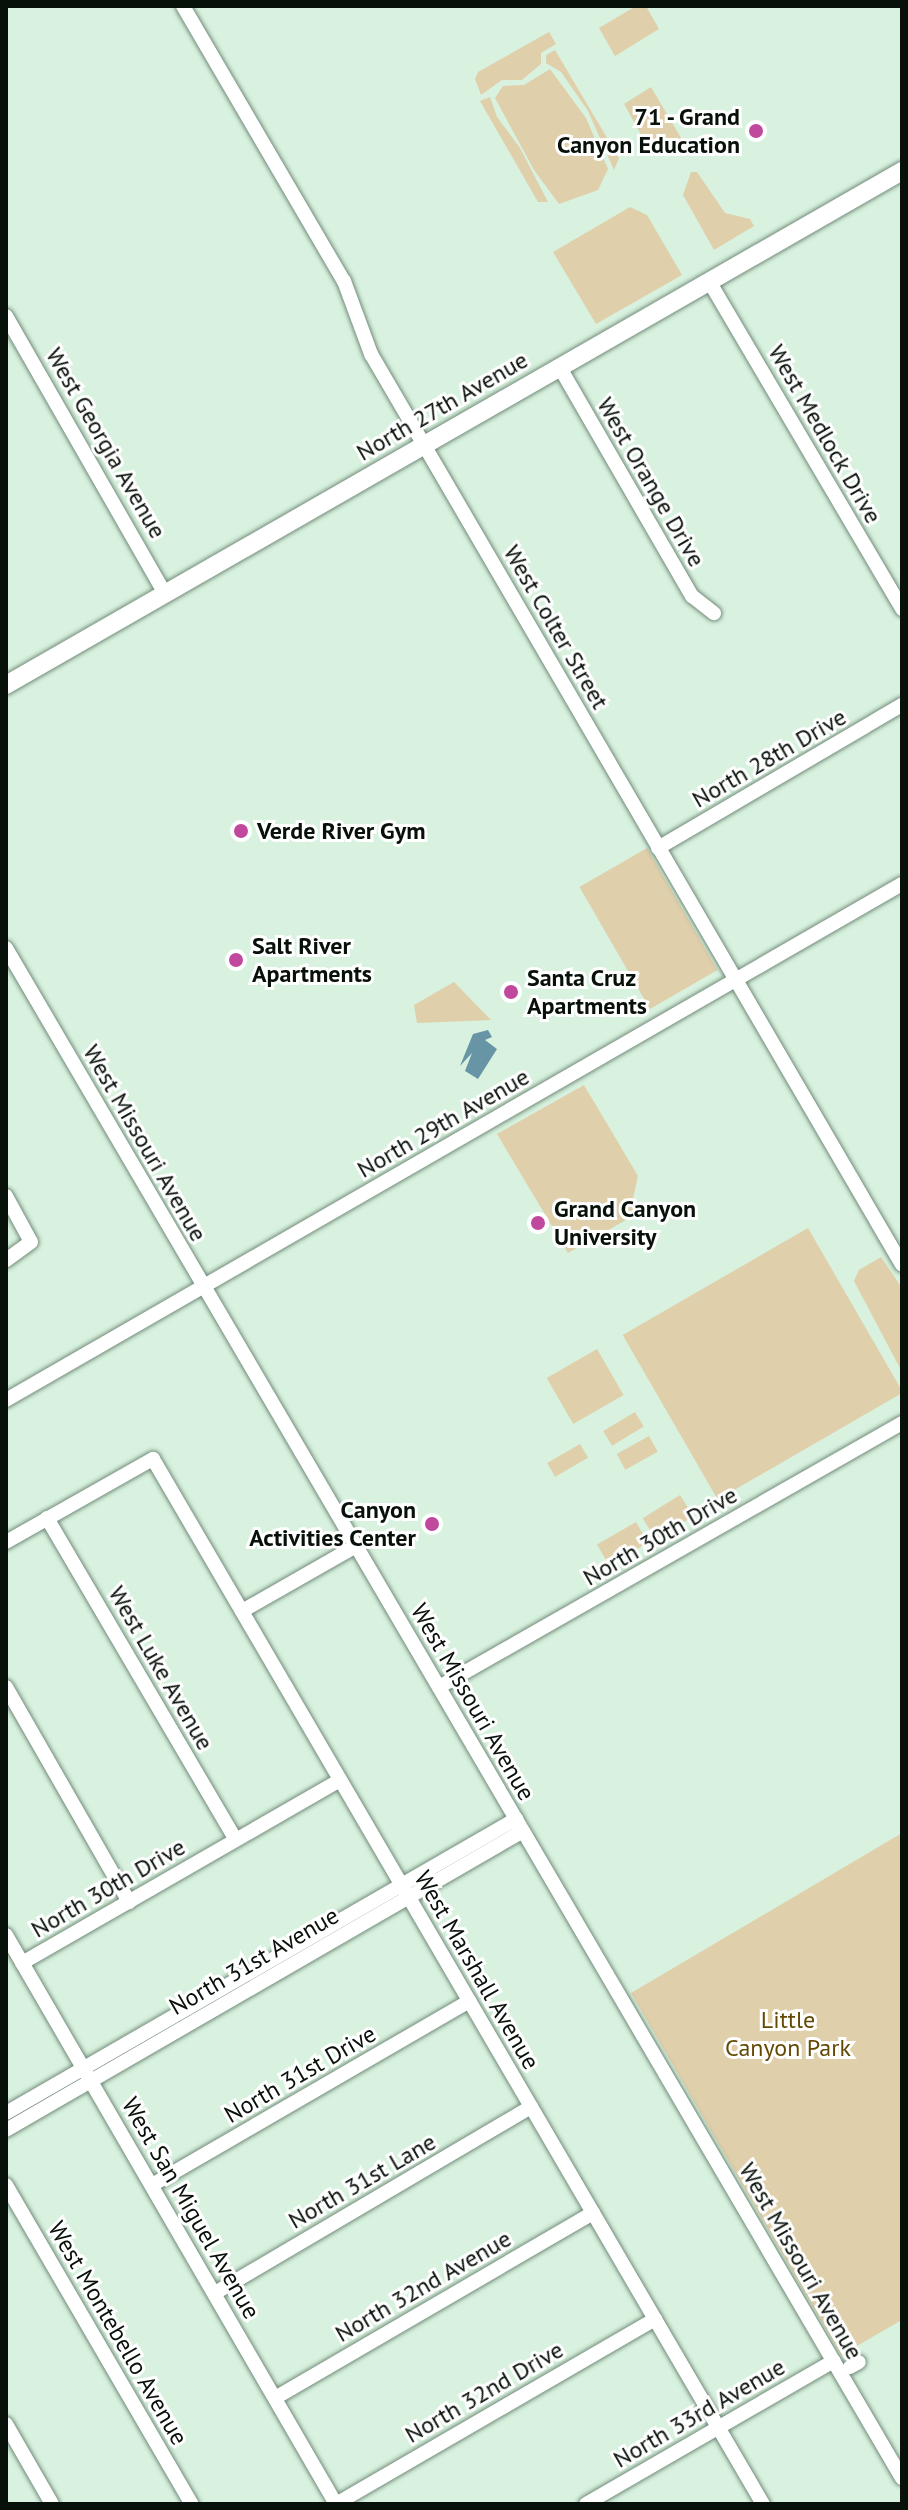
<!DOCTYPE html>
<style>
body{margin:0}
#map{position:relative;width:908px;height:2510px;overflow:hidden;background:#d8f2df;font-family:"PT Sans",sans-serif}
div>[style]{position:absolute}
.green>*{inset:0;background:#e0cfab;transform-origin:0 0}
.water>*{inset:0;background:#6895a6}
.roads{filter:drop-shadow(0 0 2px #738b7a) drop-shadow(0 0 2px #738b7a)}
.minor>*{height:14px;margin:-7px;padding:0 7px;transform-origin:7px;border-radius:7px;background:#fff}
.major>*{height:18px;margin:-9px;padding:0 9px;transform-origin:9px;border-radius:9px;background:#fff}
.dots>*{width:22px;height:22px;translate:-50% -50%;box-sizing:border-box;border:4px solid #fff;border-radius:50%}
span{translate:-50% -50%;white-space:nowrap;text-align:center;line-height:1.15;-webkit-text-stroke:6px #fff;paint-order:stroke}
.poi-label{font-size:24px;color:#08100a;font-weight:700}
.right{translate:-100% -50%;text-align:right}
.left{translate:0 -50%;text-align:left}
.street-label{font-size:24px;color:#08100a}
.park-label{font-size:24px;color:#634904}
.frame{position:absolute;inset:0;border:8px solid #08100a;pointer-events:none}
</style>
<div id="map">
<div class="green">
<div style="clip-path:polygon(636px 6px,646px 6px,659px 29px,615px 56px,599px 28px)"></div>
<div style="clip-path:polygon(549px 32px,556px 44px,541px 53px,541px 64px,522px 80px,502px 80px,481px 95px,475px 79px,478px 72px)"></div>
<div style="clip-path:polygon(555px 50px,619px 158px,614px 170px,588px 111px,561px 72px,546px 63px,546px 55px)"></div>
<div style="clip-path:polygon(550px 69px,586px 118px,608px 169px,598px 190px,559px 204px,534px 170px,495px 98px,503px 86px,524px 85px)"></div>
<div style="clip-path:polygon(651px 87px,684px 143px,675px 154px,648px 147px,624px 104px)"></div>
<div style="clip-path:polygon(490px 97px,497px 117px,520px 148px,548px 202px,538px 202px,480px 101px)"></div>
<div style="clip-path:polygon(691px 172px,697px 172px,725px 213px,750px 219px,754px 226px,714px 250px,683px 195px)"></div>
<div style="clip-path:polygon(630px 207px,647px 215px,682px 275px,596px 324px,553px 252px)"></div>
<div style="left:647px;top:848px;width:141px;height:78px;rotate:60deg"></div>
<div style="clip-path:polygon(454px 982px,491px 1020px,417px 1023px,414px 1005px)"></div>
<div style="clip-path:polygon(584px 1085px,638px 1176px,632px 1203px,638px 1213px,568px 1253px,497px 1134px)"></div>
<div style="left:808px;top:1228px;width:190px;height:214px;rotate:60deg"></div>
<div style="clip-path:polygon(881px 1257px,902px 1288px,902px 1372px,854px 1281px,859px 1270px)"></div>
<div style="left:597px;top:1349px;width:53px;height:58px;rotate:60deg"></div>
<div style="left:635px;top:1412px;width:17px;height:37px;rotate:59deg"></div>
<div style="left:649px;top:1436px;width:18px;height:37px;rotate:61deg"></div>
<div style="left:580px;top:1444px;width:16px;height:38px;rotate:60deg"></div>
<div style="left:680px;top:1495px;width:25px;height:44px;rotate:58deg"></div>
<div style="left:636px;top:1522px;width:24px;height:45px;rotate:60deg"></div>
<div style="clip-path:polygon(902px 1833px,902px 2320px,841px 2355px,631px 1993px)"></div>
</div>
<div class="water">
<div style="clip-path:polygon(488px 1030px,492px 1037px,485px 1040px,497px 1049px,478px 1079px,465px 1071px,472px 1053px,460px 1066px,473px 1034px)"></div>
</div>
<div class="roads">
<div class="minor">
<div style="left:183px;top:6px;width:319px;rotate:59.7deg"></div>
<div style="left:344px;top:281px;width:78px;rotate:69.7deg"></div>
<div style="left:371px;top:354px;width:1054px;rotate:59.76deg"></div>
<div style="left:709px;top:281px;width:381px;rotate:59.5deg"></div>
<div style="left:6px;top:316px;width:320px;rotate:60.2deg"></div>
<div style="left:559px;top:366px;width:266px;rotate:60deg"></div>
<div style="left:692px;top:596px;width:28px;rotate:38deg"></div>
<div style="left:658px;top:848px;width:283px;rotate:-30.4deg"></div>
<div style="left:6px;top:948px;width:1773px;rotate:59.65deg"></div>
<div style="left:6px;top:1196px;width:52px;rotate:61.5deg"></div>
<div style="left:31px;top:1242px;width:31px;rotate:144deg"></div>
<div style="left:6px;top:1400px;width:1034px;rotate:-29.94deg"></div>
<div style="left:47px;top:1518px;width:373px;rotate:59.6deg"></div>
<div style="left:6px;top:1542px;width:169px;rotate:-29.5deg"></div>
<div style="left:153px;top:1459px;width:1210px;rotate:59.73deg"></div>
<div style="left:242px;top:1611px;width:131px;rotate:-29.7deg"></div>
<div style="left:6px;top:1687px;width:248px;rotate:60.2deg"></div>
<div style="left:439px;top:1687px;width:533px;rotate:-29.69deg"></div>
<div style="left:6px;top:1935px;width:658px;rotate:59.89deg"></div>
<div style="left:22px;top:1963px;width:367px;rotate:-29.9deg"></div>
<div style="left:6px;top:2113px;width:589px;rotate:-29.96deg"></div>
<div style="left:6px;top:2130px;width:597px;rotate:-30.04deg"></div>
<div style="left:6px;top:2185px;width:369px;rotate:59.8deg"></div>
<div style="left:152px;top:2185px;width:367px;rotate:-30.1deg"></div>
<div style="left:215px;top:2293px;width:367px;rotate:-30.5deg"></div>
<div style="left:850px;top:2367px;width:10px;rotate:-29deg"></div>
<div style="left:275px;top:2398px;width:368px;rotate:-30.2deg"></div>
<div style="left:6px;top:2424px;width:92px;rotate:60.1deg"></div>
<div style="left:336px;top:2504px;width:369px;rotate:-30.1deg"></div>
<div style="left:586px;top:2504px;width:286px;rotate:-30deg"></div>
</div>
<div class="major">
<div style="left:6px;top:685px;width:1033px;rotate:-29.84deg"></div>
</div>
</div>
<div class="dots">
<div style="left:756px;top:131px;background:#c0489d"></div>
<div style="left:241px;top:831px;background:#c0489d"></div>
<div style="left:236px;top:960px;background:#c0489d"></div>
<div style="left:511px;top:992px;background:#c0489d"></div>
<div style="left:538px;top:1223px;background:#c0489d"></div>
<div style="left:432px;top:1524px;background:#c0489d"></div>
</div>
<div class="poi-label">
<span class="right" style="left:740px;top:131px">71 - Grand<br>Canyon Education</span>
<span class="left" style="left:257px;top:831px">Verde River Gym</span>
<span class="left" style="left:252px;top:960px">Salt River<br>Apartments</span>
<span class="left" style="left:527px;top:992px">Santa Cruz<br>Apartments</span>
<span class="left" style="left:554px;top:1223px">Grand Canyon<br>University</span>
<span class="right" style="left:416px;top:1524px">Canyon<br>Activities Center</span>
</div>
<div class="street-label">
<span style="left:442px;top:406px;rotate:-30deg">North 27th Avenue</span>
<span style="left:825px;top:434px;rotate:60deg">West Medlock Drive</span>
<span style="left:106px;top:443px;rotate:60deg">West Georgia Avenue</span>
<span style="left:651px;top:482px;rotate:60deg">West Orange Drive</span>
<span style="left:556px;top:627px;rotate:60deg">West Colter Street</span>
<span style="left:769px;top:758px;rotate:-30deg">North 28th Drive</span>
<span style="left:443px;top:1123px;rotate:-30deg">North 29th Avenue</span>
<span style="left:145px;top:1143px;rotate:60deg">West Missouri Avenue</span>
<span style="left:660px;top:1536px;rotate:-30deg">North 30th Drive</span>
<span style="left:161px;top:1668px;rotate:60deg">West Luke Avenue</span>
<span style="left:473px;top:1702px;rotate:60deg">West Missouri Avenue</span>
<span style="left:108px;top:1888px;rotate:-30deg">North 30th Drive</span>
<span style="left:254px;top:1961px;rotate:-30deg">North 31st Avenue</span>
<span style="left:477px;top:1970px;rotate:60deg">West Marshall Avenue</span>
<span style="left:300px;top:2074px;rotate:-30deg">North 31st Drive</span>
<span style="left:362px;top:2181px;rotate:-30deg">North 31st Lane</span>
<span style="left:191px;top:2208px;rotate:60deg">West San Miguel Avenue</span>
<span style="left:801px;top:2261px;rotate:60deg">West Missouri Avenue</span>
<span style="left:423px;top:2286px;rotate:-30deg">North 32nd Avenue</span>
<span style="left:118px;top:2333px;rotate:60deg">West Montebello Avenue</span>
<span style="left:484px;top:2392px;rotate:-30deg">North 32nd Drive</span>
<span style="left:699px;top:2413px;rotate:-30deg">North 33rd Avenue</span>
</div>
<div class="park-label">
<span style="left:788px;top:2034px">Little<br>Canyon Park</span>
</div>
<div class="frame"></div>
</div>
